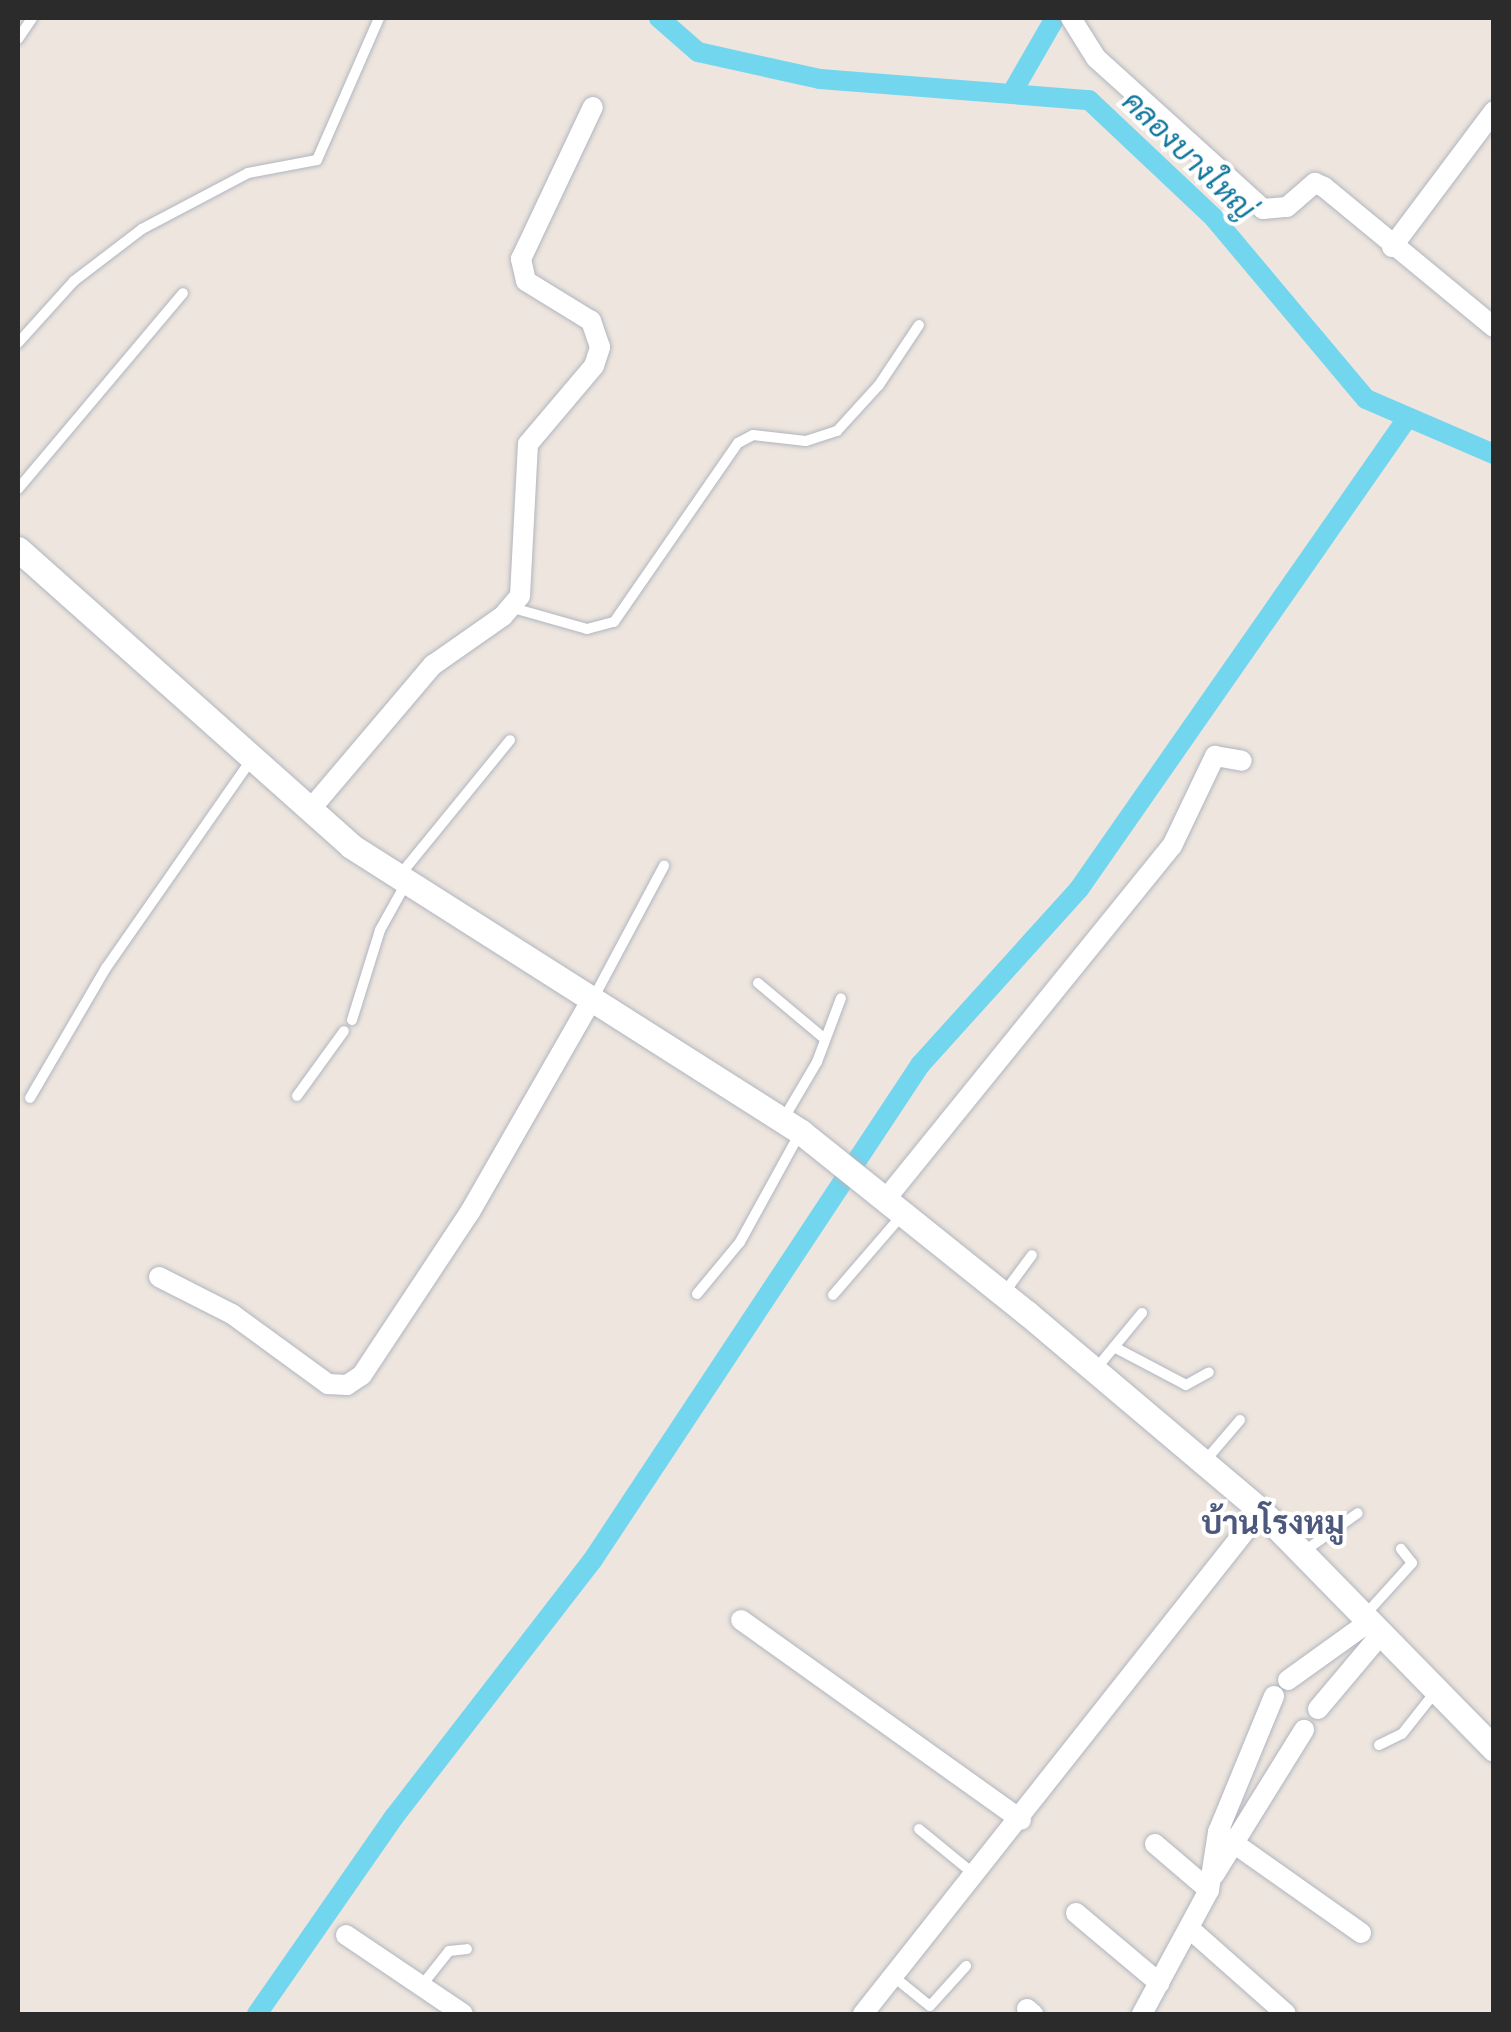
<!DOCTYPE html>
<meta charset="utf-8">
<style>
body{margin:0}
#map{position:relative;width:1511px;height:2032px;overflow:hidden;background:#ede5de;font-family:"Noto Sans",Sarabun,sans-serif}
div>[style]{position:absolute}
.canal>*{height:20px;margin:-10px;padding:0 10px;transform-origin:10px;border-radius:10px;background:#72d6ee}
.roads{filter:drop-shadow(0 0 2px #b1b5bf) drop-shadow(0 0 2px #b1b5bf)}
.service>*{height:10px;margin:-5px;padding:0 5px;transform-origin:5px;border-radius:5px;background:#fff}
.minor>*{height:20px;margin:-10px;padding:0 10px;transform-origin:10px;border-radius:10px;background:#fff}
.tertiary>*{height:25px;margin:-12.5px;padding:0 12.5px;transform-origin:12.5px;border-radius:12.5px;background:#fff}
span{translate:-50% -50%;white-space:nowrap;text-align:center;line-height:1.15;-webkit-text-stroke:8px #fff;paint-order:stroke}
.water-label{font-size:30px;color:#0f769c;font-style:italic}
.quarter-label{font-size:32px;color:#4c587c;font-weight:700}
.frame{position:absolute;inset:0;border:20px solid #2b2b2b;pointer-events:none}
</style>
<div id="map">
<div class="canal">
<div style="left:659px;top:18px;width:52px;rotate:41.1deg"></div>
<div style="left:698px;top:52px;width:125px;rotate:12.5deg"></div>
<div style="left:820px;top:79px;width:270px;rotate:4.5deg"></div>
<div style="left:1089px;top:100px;width:172px;rotate:43.3deg"></div>
<div style="left:1214px;top:218px;width:236px;rotate:50deg"></div>
<div style="left:1366px;top:399px;width:139px;rotate:23.3deg"></div>
<div style="left:1013px;top:91px;width:84px;rotate:-60.1deg"></div>
<div style="left:257px;top:2014px;width:240px;rotate:-55.2deg"></div>
<div style="left:394px;top:1817px;width:324px;rotate:-52.3deg"></div>
<div style="left:592px;top:1561px;width:595px;rotate:-56.52deg"></div>
<div style="left:920px;top:1065px;width:237px;rotate:-47.9deg"></div>
<div style="left:1079px;top:889px;width:575px;rotate:-55.12deg"></div>
</div>
<div class="roads">
<div class="service">
<div style="left:18px;top:39px;width:25px;rotate:-56deg"></div>
<div style="left:18px;top:343px;width:84px;rotate:-47.9deg"></div>
<div style="left:74px;top:281px;width:86px;rotate:-37.4deg"></div>
<div style="left:142px;top:229px;width:120px;rotate:-27.8deg"></div>
<div style="left:248px;top:173px;width:70px;rotate:-10.7deg"></div>
<div style="left:317px;top:160px;width:155px;rotate:-66.4deg"></div>
<div style="left:18px;top:489px;width:256px;rotate:-49.9deg"></div>
<div style="left:513px;top:608px;width:77px;rotate:15.8deg"></div>
<div style="left:587px;top:629px;width:28px;rotate:-15deg"></div>
<div style="left:614px;top:622px;width:218px;rotate:-55.3deg"></div>
<div style="left:738px;top:443px;width:17px;rotate:-28deg"></div>
<div style="left:753px;top:435px;width:53px;rotate:6.5deg"></div>
<div style="left:806px;top:441px;width:33px;rotate:-18deg"></div>
<div style="left:837px;top:431px;width:62px;rotate:-47.6deg"></div>
<div style="left:879px;top:385px;width:72px;rotate:-56.3deg"></div>
<div style="left:400px;top:875px;width:174px;rotate:-50.8deg"></div>
<div style="left:758px;top:983px;width:87px;rotate:39.9deg"></div>
<div style="left:594px;top:997px;width:149px;rotate:-61.9deg"></div>
<div style="left:352px;top:1020px;width:94px;rotate:-72.7deg"></div>
<div style="left:380px;top:930px;width:51px;rotate:-60.9deg"></div>
<div style="left:297px;top:1096px;width:80px;rotate:-54.1deg"></div>
<div style="left:30px;top:1098px;width:151px;rotate:-59.7deg"></div>
<div style="left:106px;top:968px;width:254px;rotate:-55.1deg"></div>
<div style="left:784px;top:1118px;width:65px;rotate:-59.5deg"></div>
<div style="left:817px;top:1062px;width:68px;rotate:-69.4deg"></div>
<div style="left:1004px;top:1293px;width:47px;rotate:-53.6deg"></div>
<div style="left:697px;top:1294px;width:67px;rotate:-50.4deg"></div>
<div style="left:740px;top:1242px;width:124px;rotate:-61.2deg"></div>
<div style="left:833px;top:1295px;width:106px;rotate:-49.2deg"></div>
<div style="left:1114px;top:1347px;width:81px;rotate:27.8deg"></div>
<div style="left:1186px;top:1385px;width:26px;rotate:-29deg"></div>
<div style="left:1095px;top:1370px;width:74px;rotate:-50.5deg"></div>
<div style="left:1205px;top:1461px;width:54px;rotate:-49.5deg"></div>
<div style="left:1303px;top:1552px;width:67px;rotate:-35.3deg"></div>
<div style="left:1365px;top:1615px;width:70px;rotate:-47.9deg"></div>
<div style="left:1412px;top:1563px;width:18px;rotate:-128deg"></div>
<div style="left:1379px;top:1745px;width:25px;rotate:-26deg"></div>
<div style="left:1402px;top:1734px;width:55px;rotate:-51.7deg"></div>
<div style="left:919px;top:1829px;width:72px;rotate:39.4deg"></div>
<div style="left:894px;top:1977px;width:46px;rotate:38.9deg"></div>
<div style="left:930px;top:2006px;width:54px;rotate:-48deg"></div>
<div style="left:422px;top:1985px;width:43px;rotate:-51.5deg"></div>
<div style="left:449px;top:1951px;width:18px;rotate:-6deg"></div>
</div>
<div class="minor">
<div style="left:1071px;top:18px;width:47px;rotate:58deg"></div>
<div style="left:1096px;top:58px;width:225px;rotate:42.1deg"></div>
<div style="left:1263px;top:209px;width:24px;rotate:-5deg"></div>
<div style="left:1287px;top:207px;width:37px;rotate:-41deg"></div>
<div style="left:1315px;top:183px;width:10px;rotate:24deg"></div>
<div style="left:1324px;top:187px;width:220px;rotate:39.5deg"></div>
<div style="left:1392px;top:247px;width:170px;rotate:-53.1deg"></div>
<div style="left:309px;top:811px;width:192px;rotate:-49.7deg"></div>
<div style="left:433px;top:665px;width:85px;rotate:-35deg"></div>
<div style="left:503px;top:616px;width:26px;rotate:-50deg"></div>
<div style="left:520px;top:596px;width:152px;rotate:-87deg"></div>
<div style="left:528px;top:444px;width:102px;rotate:-49.8deg"></div>
<div style="left:594px;top:366px;width:20px;rotate:-72deg"></div>
<div style="left:600px;top:347px;width:28px;rotate:-109deg"></div>
<div style="left:591px;top:321px;width:76px;rotate:-148.4deg"></div>
<div style="left:526px;top:281px;width:23px;rotate:-103deg"></div>
<div style="left:521px;top:259px;width:168px;rotate:-64.7deg"></div>
<div style="left:885px;top:1200px;width:456px;rotate:-51deg"></div>
<div style="left:1172px;top:846px;width:100px;rotate:-64.5deg"></div>
<div style="left:1215px;top:756px;width:27px;rotate:10deg"></div>
<div style="left:159px;top:1277px;width:82px;rotate:26.9deg"></div>
<div style="left:232px;top:1314px;width:119px;rotate:36.1deg"></div>
<div style="left:328px;top:1384px;width:19px;rotate:3deg"></div>
<div style="left:347px;top:1385px;width:18px;rotate:-34deg"></div>
<div style="left:362px;top:1375px;width:196px;rotate:-56.5deg"></div>
<div style="left:470px;top:1212px;width:243px;rotate:-60.2deg"></div>
<div style="left:741px;top:1620px;width:344px;rotate:35.5deg"></div>
<div style="left:1288px;top:1680px;width:101px;rotate:-35.7deg"></div>
<div style="left:1318px;top:1709px;width:99px;rotate:-49.9deg"></div>
<div style="left:1218px;top:1832px;width:175px;rotate:35.2deg"></div>
<div style="left:1155px;top:1844px;width:71px;rotate:40.4deg"></div>
<div style="left:1214px;top:1875px;width:171px;rotate:-58.2deg"></div>
<div style="left:1076px;top:1913px;width:109px;rotate:40.1deg"></div>
<div style="left:1190px;top:1929px;width:128px;rotate:41.5deg"></div>
<div style="left:346px;top:1935px;width:141px;rotate:34deg"></div>
<div style="left:1027px;top:2009px;width:8px;rotate:40deg"></div>
<div style="left:863px;top:2014px;width:641px;rotate:-51.65deg"></div>
<div style="left:1142px;top:2014px;width:141px;rotate:-61.6deg"></div>
<div style="left:1209px;top:1890px;width:59px;rotate:-81.2deg"></div>
<div style="left:1218px;top:1832px;width:147px;rotate:-67.6deg"></div>
</div>
<div class="tertiary">
<div style="left:18px;top:549px;width:446px;rotate:41.7deg"></div>
<div style="left:351px;top:846px;width:533px;rotate:32.44deg"></div>
<div style="left:801px;top:1132px;width:290px;rotate:38.7deg"></div>
<div style="left:1027px;top:1313px;width:307px;rotate:40.2deg"></div>
<div style="left:1261px;top:1511px;width:333px;rotate:45.6deg"></div>
</div>
</div>
<div class="water-label">
<span style="left:1189px;top:155px;rotate:44deg">คลองบางใหญ่</span>
</div>
<div class="quarter-label">
<span style="left:1273px;top:1522px">บ้านโรงหมู</span>
</div>
<div class="frame"></div>
</div>
